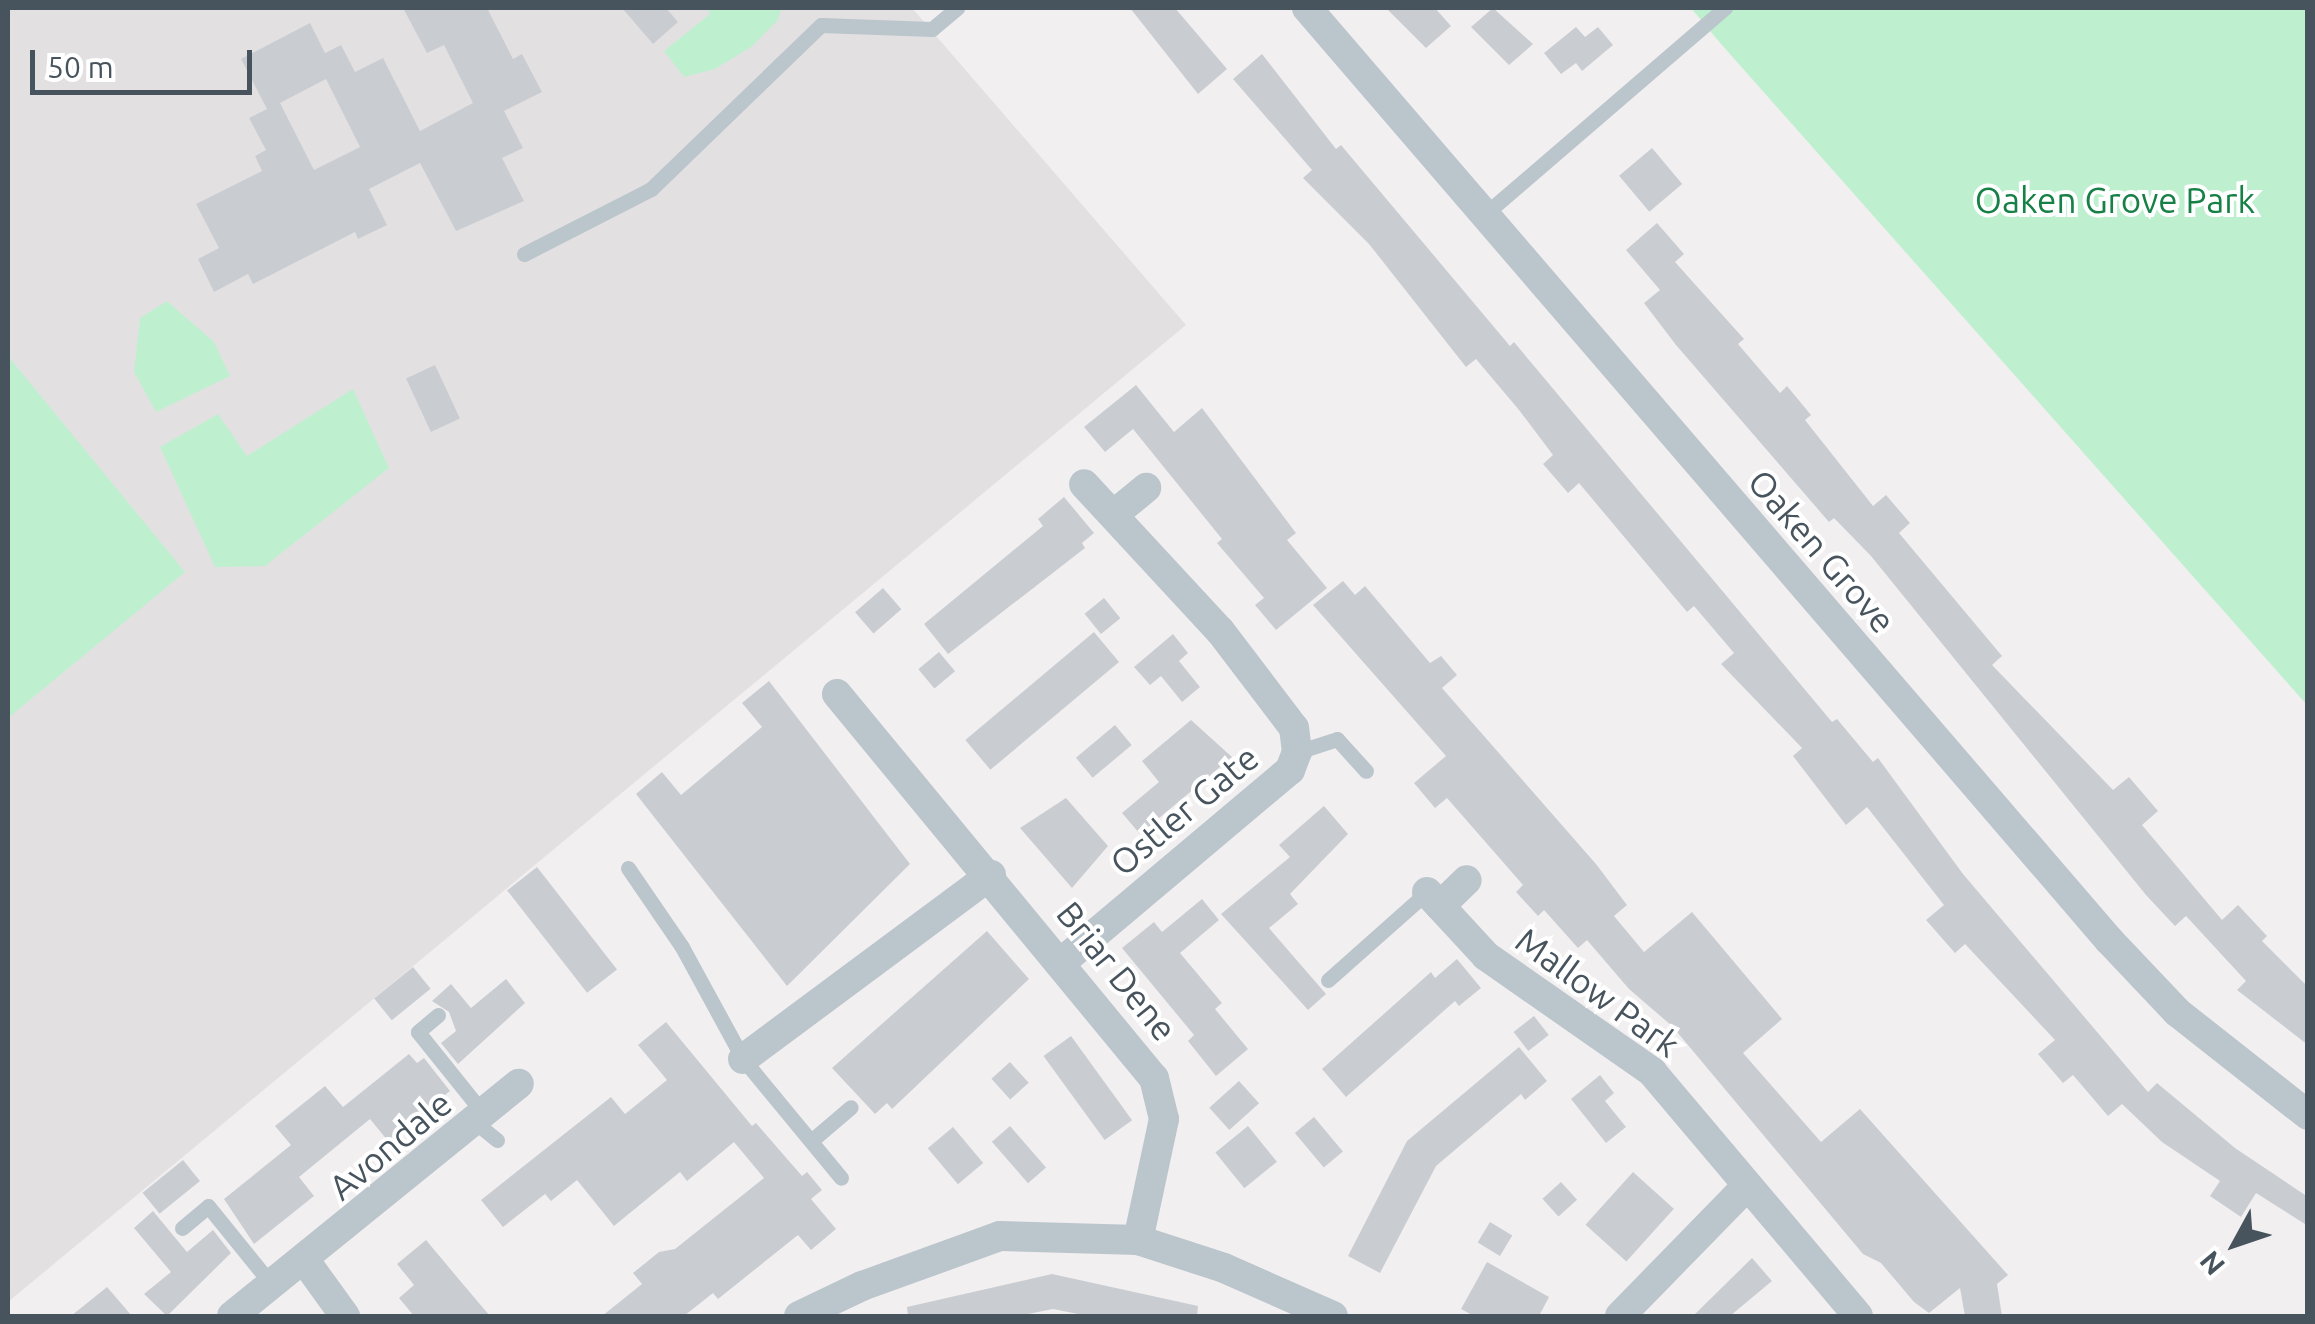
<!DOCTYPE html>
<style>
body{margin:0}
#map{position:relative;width:2315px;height:1324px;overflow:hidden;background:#f2eff0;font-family:Ubuntu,sans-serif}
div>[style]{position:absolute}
.education>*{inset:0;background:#e3e0e2}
.green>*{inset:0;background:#bef0cf}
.building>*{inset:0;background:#c9cdd2;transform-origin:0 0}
.service>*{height:15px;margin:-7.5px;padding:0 7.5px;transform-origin:7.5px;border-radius:7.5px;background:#bbc5cc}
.minor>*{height:30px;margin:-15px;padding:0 15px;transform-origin:15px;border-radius:15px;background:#bbc5cc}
span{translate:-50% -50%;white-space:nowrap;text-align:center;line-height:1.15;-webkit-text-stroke:8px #fff;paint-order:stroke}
.park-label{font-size:35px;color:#168046}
.street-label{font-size:35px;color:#47545d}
.frame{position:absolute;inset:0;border:10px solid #47545d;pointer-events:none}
.north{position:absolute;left:2185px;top:1194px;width:100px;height:100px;-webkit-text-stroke:8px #fff;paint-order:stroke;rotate:230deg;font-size:28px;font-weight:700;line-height:40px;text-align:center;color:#47545d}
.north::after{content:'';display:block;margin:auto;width:35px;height:45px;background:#47545d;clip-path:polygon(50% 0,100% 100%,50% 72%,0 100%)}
.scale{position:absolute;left:30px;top:50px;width:222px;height:45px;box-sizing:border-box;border:5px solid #47545d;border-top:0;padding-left:12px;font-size:30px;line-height:35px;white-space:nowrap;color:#47545d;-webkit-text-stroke:8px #fff;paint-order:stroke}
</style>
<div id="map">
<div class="education">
<div style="clip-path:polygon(8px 8px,912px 8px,1186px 325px,8px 1302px)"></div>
</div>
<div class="green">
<div style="clip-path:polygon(707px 8px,781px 8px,778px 20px,751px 47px,715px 69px,684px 77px,664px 51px,710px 14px)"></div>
<div style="clip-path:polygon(1691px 8px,2307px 8px,2307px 705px,1721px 44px)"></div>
<div style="clip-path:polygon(167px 301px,214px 342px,230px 376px,156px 412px,134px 372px,140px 318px)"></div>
<div style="clip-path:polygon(8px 356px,185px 572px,8px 718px)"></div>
<div style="clip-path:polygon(353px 389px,389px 468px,265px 566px,215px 567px,160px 447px,218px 414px,247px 456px)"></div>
</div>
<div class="building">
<div style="clip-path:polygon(evenodd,403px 8px,487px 8px,513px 59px,522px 54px,542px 92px,504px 111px,523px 148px,502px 158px,524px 201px,456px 231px,420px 163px,369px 189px,387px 225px,358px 239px,355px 232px,253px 284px,248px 274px,214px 292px,198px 259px,219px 248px,196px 204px,262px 171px,255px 156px,266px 150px,249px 118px,267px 109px,241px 59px,310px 23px,325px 53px,341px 45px,355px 72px,383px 58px,420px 131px,473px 103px,444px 45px,427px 53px,403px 8px,326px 79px,360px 147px,314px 170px,280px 103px,326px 79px)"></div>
<div style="clip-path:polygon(622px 8px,666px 8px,678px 22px,653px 44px)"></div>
<div style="clip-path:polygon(1130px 8px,1175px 8px,1227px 69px,1198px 94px)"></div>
<div style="clip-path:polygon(1386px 8px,1435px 8px,1451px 26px,1426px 48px)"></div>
<div style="clip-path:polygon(1493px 8px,1533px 44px,1509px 65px,1471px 27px)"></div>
<div style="clip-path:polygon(1576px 27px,1585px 37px,1598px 27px,1613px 45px,1582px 71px,1576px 63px,1561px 74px,1544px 53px)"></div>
<div style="clip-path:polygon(1262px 54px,1336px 149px,1341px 145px,1510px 346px,1514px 342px,1832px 722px,1837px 719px,1873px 762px,1878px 758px,1963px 874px,2148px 1092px,2157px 1083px,2235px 1148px,2308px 1197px,2308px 1226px,2256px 1193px,2241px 1217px,2210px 1196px,2220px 1181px,2162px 1142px,2122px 1104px,2108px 1116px,2073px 1075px,2063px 1083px,2038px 1054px,2055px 1040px,1965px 944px,1955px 953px,1926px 920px,1944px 905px,1867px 807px,1846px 825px,1793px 756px,1802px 748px,1721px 664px,1734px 653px,1694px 606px,1687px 612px,1579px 483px,1568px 493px,1543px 464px,1553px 455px,1519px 410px,1476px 359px,1466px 367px,1369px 244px,1303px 178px,1312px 170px,1233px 79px)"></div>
<div style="left:1652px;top:148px;width:47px;height:43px;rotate:50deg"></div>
<div style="clip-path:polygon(1657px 223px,1684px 254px,1675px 262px,1744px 339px,1738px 344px,1780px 393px,1787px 386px,1811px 415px,1805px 420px,1873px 506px,1886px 495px,1910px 523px,1899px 533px,2002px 656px,1992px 665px,2113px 790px,2129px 777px,2158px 811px,2142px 825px,2222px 920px,2238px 905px,2267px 936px,2262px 941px,2308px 987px,2308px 1045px,2237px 990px,2246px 981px,2186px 916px,2175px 926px,2146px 895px,1871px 556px,1834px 518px,1829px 522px,1676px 345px,1644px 303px,1660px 290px,1626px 250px)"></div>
<div style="left:435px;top:365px;width:59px;height:32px;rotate:65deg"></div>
<div style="clip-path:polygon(1136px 385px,1174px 432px,1202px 408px,1296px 533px,1287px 540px,1327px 588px,1276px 630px,1255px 605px,1264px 598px,1217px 543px,1222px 539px,1133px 429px,1105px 452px,1084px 427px)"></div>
<div style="clip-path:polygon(1064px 497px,1094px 533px,1082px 543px,1085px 548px,948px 654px,924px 624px,1043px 526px,1038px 519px)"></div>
<div style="clip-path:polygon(1343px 581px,1355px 595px,1365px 586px,1430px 663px,1441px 656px,1457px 675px,1442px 688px,1596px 864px,1627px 905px,1614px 916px,1644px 952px,1692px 912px,1782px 1019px,1743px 1053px,1821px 1142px,1860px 1109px,2008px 1275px,1997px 1284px,2002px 1316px,1965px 1316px,1960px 1288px,1929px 1313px,1914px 1302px,1881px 1263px,1863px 1254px,1672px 1026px,1629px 989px,1587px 940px,1578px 948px,1544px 910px,1538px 916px,1516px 892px,1523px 885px,1447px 798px,1435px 808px,1414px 783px,1446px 756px,1313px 605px)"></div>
<div style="left:883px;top:588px;width:28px;height:37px;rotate:49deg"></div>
<div style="left:1104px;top:598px;width:26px;height:25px;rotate:51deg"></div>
<div style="left:1094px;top:632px;width:39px;height:168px;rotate:50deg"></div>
<div style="clip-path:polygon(1173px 634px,1188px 653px,1179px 661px,1200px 687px,1182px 702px,1161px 676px,1150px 685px,1134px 667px)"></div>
<div style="left:939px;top:652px;width:25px;height:27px;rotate:50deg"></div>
<div style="clip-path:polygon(769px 681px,910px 864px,787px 986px,636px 794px,662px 772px,681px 795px,762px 727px,742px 703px)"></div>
<div style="clip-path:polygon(1191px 720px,1232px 757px,1140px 834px,1122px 813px,1159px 782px,1142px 761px)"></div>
<div style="left:1115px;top:725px;width:26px;height:51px;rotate:50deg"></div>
<div style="clip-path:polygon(1066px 798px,1108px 846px,1072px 888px,1020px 828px)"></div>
<div style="clip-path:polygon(1324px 806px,1348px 834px,1290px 894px,1298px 904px,1269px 928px,1326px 994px,1308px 1010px,1221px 914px,1290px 857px,1279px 845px)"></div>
<div style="left:537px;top:867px;width:130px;height:38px;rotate:52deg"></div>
<div style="clip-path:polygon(1202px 899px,1219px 920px,1180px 953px,1222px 1003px,1215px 1009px,1248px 1049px,1216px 1076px,1188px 1041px,1194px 1035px,1122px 948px,1154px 922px,1162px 932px)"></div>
<div style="clip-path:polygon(987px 931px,1029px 979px,892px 1109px,887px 1103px,875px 1114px,832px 1068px)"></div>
<div style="clip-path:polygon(1457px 959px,1481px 988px,1459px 1006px,1455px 1001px,1346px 1097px,1322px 1069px,1431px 972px,1435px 978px)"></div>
<div style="left:413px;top:967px;width:28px;height:50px;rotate:51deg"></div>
<div style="clip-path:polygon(506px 979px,525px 1003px,458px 1064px,441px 1043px,456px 1031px,449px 1012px,432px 1001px,451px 984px,471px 1008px)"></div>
<div style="left:1534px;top:1016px;width:24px;height:26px;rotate:52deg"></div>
<div style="clip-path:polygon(666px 1022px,752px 1126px,756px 1123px,802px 1176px,807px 1172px,822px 1190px,811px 1199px,836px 1229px,811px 1250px,798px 1235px,718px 1299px,713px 1293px,684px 1316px,602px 1316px,642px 1284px,633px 1273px,659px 1252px,675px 1249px,764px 1178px,734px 1142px,687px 1181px,680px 1172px,614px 1226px,577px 1180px,551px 1201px,545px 1194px,503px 1227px,481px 1200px,611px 1097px,625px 1114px,667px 1080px,638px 1045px)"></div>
<div style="left:1071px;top:1036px;width:104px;height:34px;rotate:54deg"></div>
<div style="clip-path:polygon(1519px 1047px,1547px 1081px,1525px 1100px,1521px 1094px,1436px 1166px,1380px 1273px,1348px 1256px,1407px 1141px)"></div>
<div style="clip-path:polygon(409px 1054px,417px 1063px,424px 1058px,450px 1091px,388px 1141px,370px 1119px,299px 1177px,314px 1196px,254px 1244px,224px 1199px,291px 1145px,275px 1126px,325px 1086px,343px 1107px)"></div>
<div style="left:1010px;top:1062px;width:28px;height:25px;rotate:48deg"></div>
<div style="clip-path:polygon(1600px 1075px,1614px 1093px,1605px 1101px,1626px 1127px,1606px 1143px,1571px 1099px)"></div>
<div style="left:1239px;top:1081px;width:30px;height:40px;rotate:48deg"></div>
<div style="left:1314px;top:1117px;width:45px;height:25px;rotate:50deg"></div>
<div style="left:1010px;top:1126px;width:55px;height:24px;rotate:49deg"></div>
<div style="left:1248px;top:1126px;width:46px;height:42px;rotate:51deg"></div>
<div style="left:953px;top:1127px;width:47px;height:33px;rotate:50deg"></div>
<div style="left:183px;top:1160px;width:27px;height:52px;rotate:51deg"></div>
<div style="left:1633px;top:1172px;width:55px;height:71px;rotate:42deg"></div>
<div style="left:1561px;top:1182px;width:24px;height:25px;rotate:48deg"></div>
<div style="clip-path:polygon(153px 1211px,187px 1252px,213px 1230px,231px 1253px,167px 1316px,144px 1294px,171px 1272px,134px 1228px)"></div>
<div style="left:1490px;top:1222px;width:26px;height:24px;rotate:31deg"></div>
<div style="clip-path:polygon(426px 1240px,462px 1283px,490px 1316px,414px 1316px,399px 1298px,414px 1285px,397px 1264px)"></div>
<div style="clip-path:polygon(1752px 1258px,1772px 1281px,1730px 1316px,1693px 1316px)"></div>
<div style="clip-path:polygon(1487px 1262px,1549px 1297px,1539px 1316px,1474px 1316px,1461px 1309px)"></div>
<div style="clip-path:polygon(1052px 1274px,1198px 1306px,1197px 1316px,1088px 1316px,1053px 1309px,1018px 1316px,908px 1316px,907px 1307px)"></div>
<div style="clip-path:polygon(107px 1287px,132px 1316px,71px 1316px)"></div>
</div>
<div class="service">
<div style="left:1484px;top:215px;width:318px;rotate:-40.7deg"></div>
<div style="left:524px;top:254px;width:143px;rotate:-27.1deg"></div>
<div style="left:651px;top:189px;width:236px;rotate:-44deg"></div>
<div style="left:821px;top:25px;width:111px;rotate:2.1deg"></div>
<div style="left:932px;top:29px;width:33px;rotate:-40deg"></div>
<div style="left:1297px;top:752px;width:42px;rotate:-18deg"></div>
<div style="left:1337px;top:739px;width:43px;rotate:47.8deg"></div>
<div style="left:628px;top:868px;width:96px;rotate:55.6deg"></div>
<div style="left:682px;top:947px;width:128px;rotate:61.4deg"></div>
<div style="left:743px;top:1059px;width:154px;rotate:50.5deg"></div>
<div style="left:1328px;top:980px;width:132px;rotate:-41.6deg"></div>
<div style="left:438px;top:1015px;width:26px;rotate:140deg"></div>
<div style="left:418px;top:1032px;width:105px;rotate:51.2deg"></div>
<div style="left:476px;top:1123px;width:27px;rotate:39deg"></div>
<div style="left:811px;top:1141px;width:52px;rotate:-40.4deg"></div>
<div style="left:182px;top:1228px;width:34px;rotate:-40deg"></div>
<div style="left:208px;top:1206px;width:102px;rotate:51deg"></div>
</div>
<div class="minor">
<div style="left:1307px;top:8px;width:1230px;rotate:49.29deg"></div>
<div style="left:2109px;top:940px;width:99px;rotate:46.6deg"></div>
<div style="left:2177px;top:1012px;width:167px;rotate:38.2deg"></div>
<div style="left:1113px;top:515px;width:43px;rotate:-39.3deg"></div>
<div style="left:837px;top:694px;width:498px;rotate:50.5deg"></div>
<div style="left:1154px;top:1078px;width:42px;rotate:76.3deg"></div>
<div style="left:1164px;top:1119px;width:124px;rotate:102.1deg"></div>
<div style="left:1427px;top:892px;width:87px;rotate:47.3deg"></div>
<div style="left:1486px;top:956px;width:203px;rotate:34.9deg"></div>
<div style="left:1652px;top:1072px;width:319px;rotate:49.8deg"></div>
<div style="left:1440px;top:906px;width:37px;rotate:-44deg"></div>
<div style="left:1063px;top:961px;width:297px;rotate:-40.1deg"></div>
<div style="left:1290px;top:770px;width:19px;rotate:-69deg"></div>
<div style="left:1297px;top:752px;width:24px;rotate:-97deg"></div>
<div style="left:1294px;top:728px;width:122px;rotate:-127.3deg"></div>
<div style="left:1220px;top:631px;width:200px;rotate:-132.8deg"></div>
<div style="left:743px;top:1059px;width:309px;rotate:-36.6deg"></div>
<div style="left:306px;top:1262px;width:67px;rotate:54.2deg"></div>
<div style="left:232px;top:1316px;width:369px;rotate:-39deg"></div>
<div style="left:799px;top:1316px;width:70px;rotate:-25.5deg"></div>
<div style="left:862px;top:1286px;width:147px;rotate:-19.9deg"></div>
<div style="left:1000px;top:1236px;width:138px;rotate:1.7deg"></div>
<div style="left:1138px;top:1240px;width:90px;rotate:18deg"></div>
<div style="left:1224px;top:1268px;width:119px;rotate:23.8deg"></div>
<div style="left:1620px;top:1316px;width:182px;rotate:-45.7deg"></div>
</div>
<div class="park-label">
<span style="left:2115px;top:200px">Oaken Grove Park</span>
</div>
<div class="street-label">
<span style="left:1822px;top:551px;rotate:49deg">Oaken Grove</span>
<span style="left:1184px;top:810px;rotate:-40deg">Ostler Gate</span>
<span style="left:1117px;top:971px;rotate:51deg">Briar Dene</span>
<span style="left:1598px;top:992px;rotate:36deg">Mallow Park</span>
<span style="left:390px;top:1145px;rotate:-40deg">Avondale</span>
</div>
<div class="frame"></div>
<div class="north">N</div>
<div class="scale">50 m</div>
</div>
